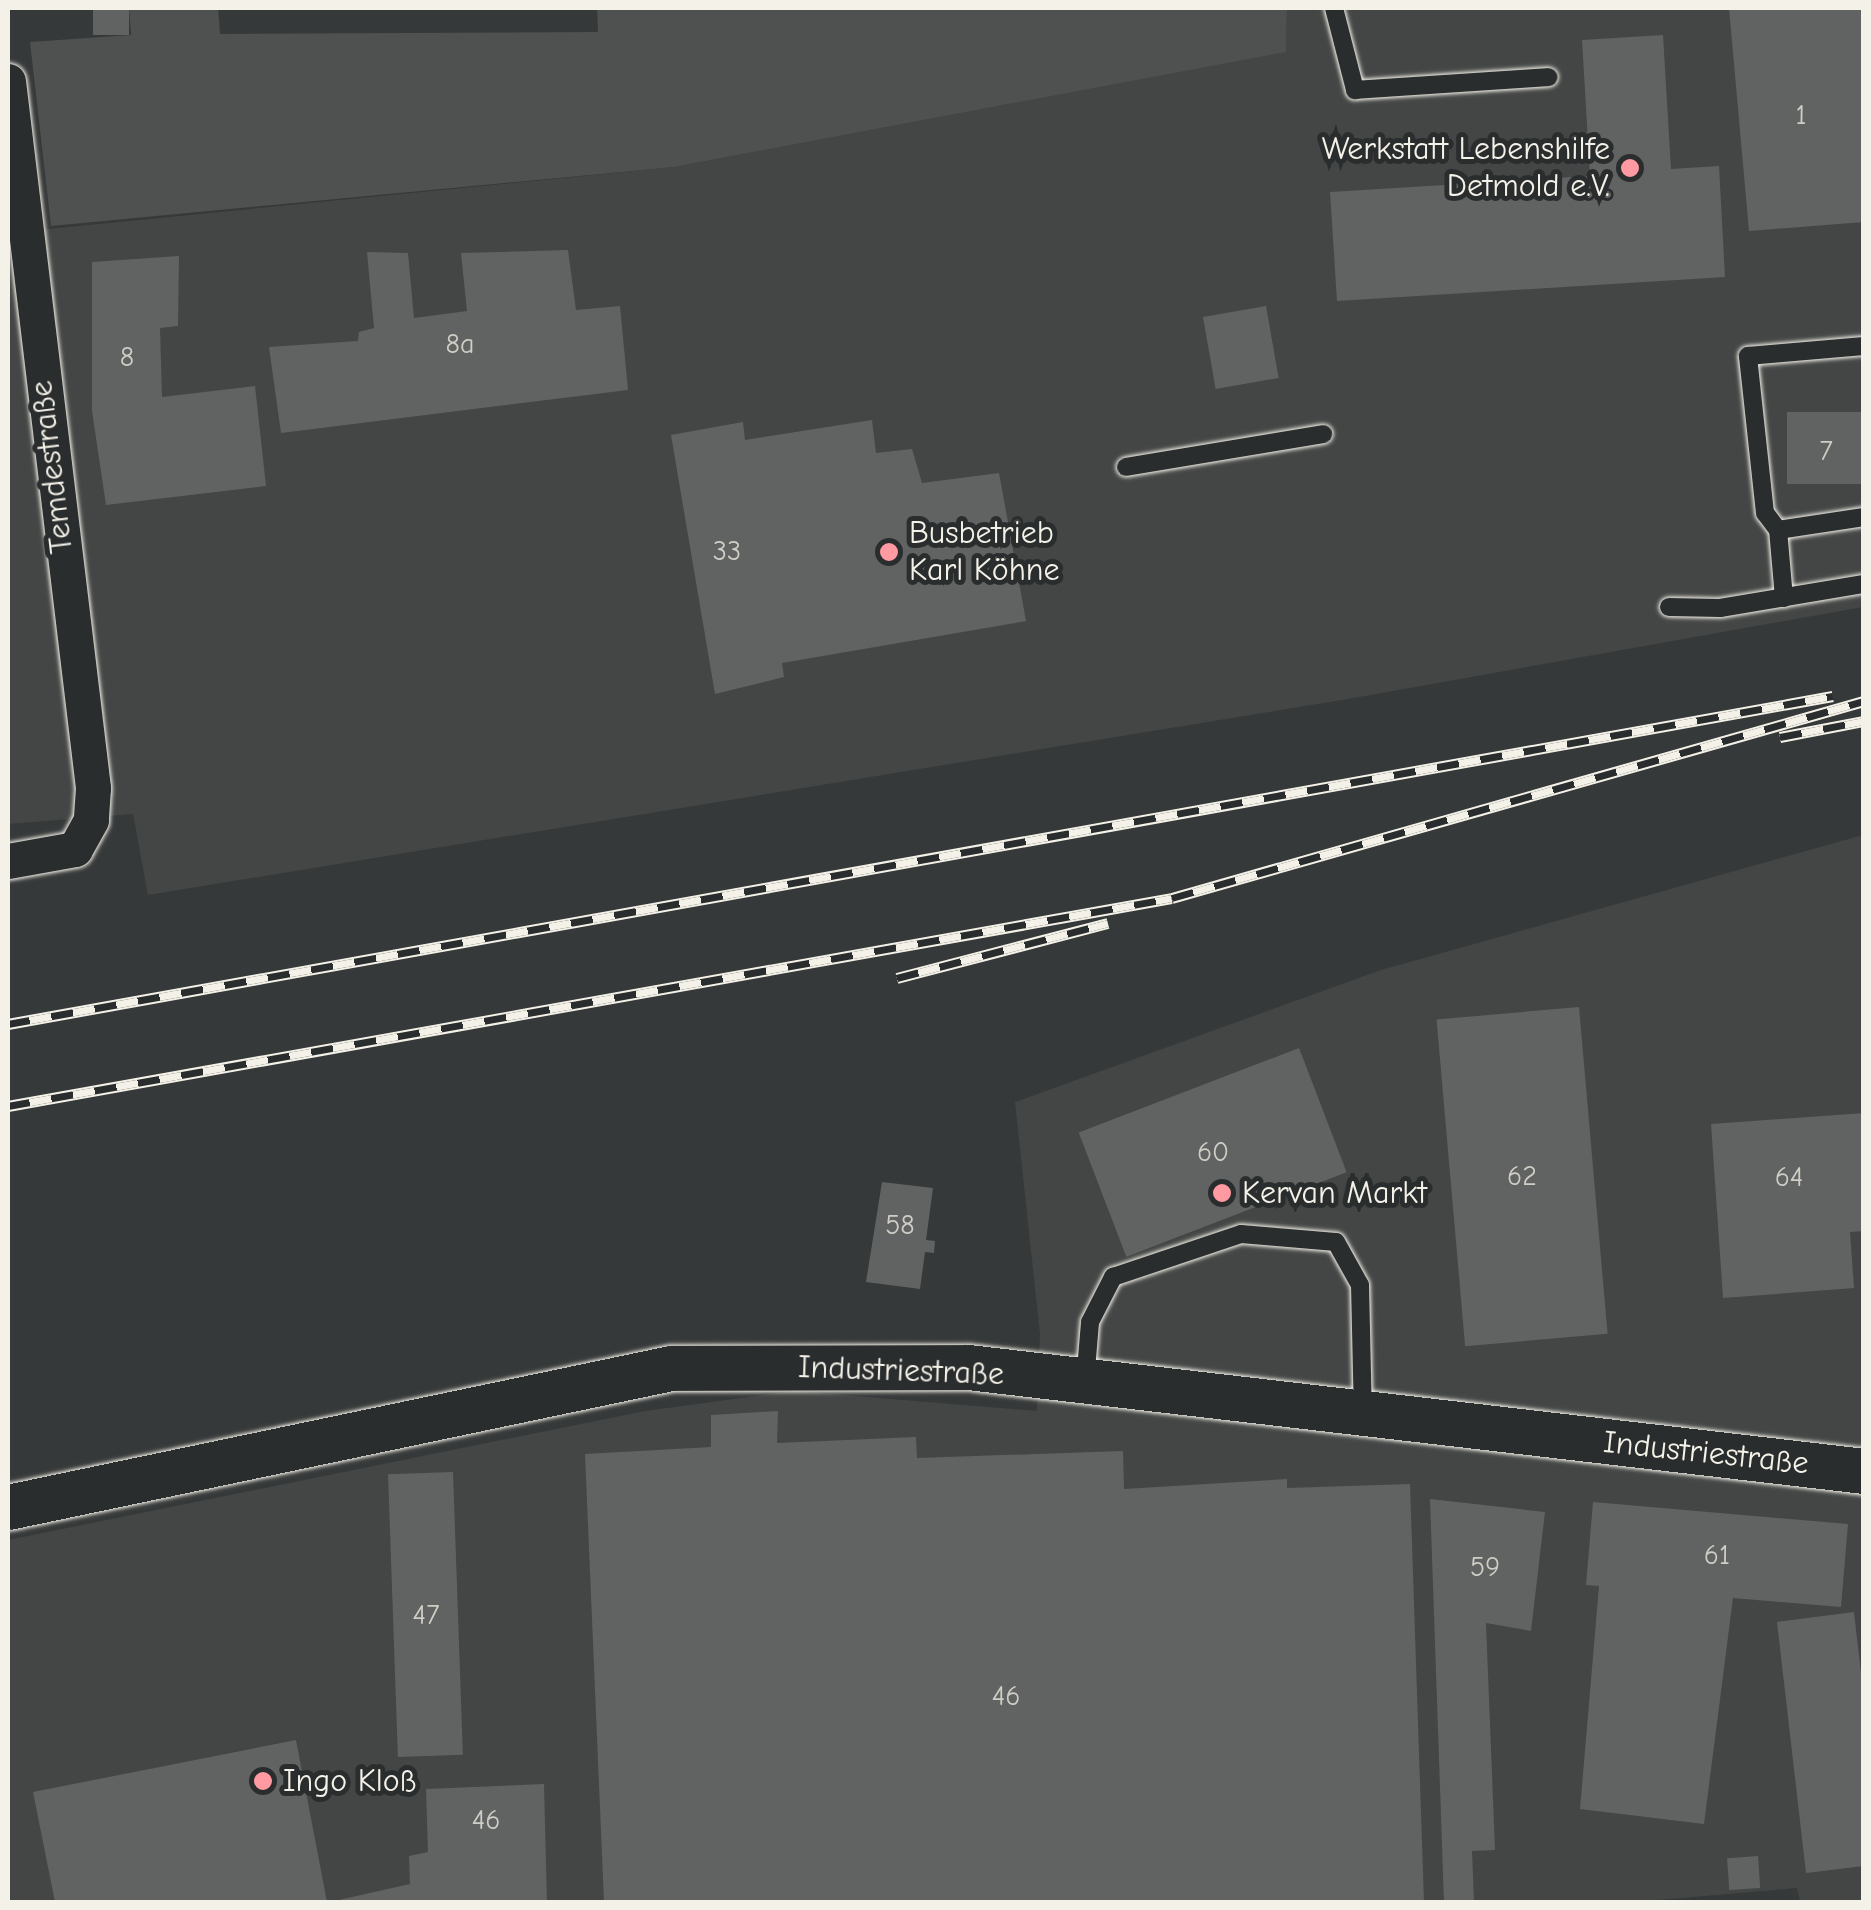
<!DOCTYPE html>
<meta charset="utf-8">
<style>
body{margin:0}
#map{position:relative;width:1871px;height:1910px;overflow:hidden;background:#363939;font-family:"Comic Neue",sans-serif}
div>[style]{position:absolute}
.built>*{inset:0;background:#434645}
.green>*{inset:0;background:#4e514f}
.building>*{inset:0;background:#616362;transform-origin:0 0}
.roads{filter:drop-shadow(0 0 2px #f4f1e8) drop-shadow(0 0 2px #f4f1e8)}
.service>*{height:18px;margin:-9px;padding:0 9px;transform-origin:9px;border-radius:9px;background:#2a2d2e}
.minor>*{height:35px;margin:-17.5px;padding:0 17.5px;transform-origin:17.5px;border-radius:17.5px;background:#2a2d2e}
.tertiary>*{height:45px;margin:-22.5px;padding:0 22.5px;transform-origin:22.5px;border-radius:22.5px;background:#2a2d2e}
.rail>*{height:11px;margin-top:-5.5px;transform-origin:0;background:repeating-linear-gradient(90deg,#2a2d2e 0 22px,#f4f1e8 0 44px);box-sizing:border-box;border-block:2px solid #f4f1e8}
.dots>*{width:28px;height:28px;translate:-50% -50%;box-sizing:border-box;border:5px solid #2a2d2e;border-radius:50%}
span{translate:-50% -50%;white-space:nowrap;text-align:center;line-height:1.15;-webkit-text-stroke:10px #2a2d2e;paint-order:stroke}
.number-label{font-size:28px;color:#cfcec6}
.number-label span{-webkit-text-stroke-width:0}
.poi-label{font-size:32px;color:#f4f1e8}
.right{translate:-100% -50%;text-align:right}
.left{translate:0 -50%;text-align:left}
.street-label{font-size:32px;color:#f4f1e8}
.frame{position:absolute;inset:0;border:10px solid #f4f1e8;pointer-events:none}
</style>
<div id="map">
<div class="built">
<div style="clip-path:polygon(1287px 8px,1863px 8px,1863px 607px,1348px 699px,148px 895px,133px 814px,8px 824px,8px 233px,674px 167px,1286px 52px)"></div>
<div style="clip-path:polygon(1863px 835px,1863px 1902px,1800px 1902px,1797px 1888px,1635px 1902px,8px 1902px,8px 1540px,645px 1411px,794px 1391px,1037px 1411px,1040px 1334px,1015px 1102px,1381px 970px)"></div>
</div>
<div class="green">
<div style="clip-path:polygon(129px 8px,218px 8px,220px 34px,598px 32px,597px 8px,1287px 8px,1286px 52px,674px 167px,51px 226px,30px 42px,131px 35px)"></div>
</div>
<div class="building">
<div style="left:93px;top:8px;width:36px;height:27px"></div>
<div style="clip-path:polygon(1729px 8px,1864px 8px,1864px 222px,1749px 231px)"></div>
<div style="clip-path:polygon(1663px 35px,1671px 169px,1719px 166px,1725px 277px,1337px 301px,1330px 192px,1590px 176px,1582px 40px)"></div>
<div style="clip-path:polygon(568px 250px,576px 310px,620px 306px,628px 390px,281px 433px,269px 347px,358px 341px,359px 332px,374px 328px,367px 252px,408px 253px,414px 318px,467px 311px,461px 253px)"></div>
<div style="clip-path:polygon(179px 256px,178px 326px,160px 328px,162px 397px,255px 386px,266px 486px,106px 505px,92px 411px,92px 262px)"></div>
<div style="left:1266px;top:306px;width:73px;height:64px;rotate:80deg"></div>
<div style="left:1864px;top:412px;width:72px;height:77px;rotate:90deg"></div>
<div style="clip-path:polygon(872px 420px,876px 453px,912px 449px,922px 483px,999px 473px,1026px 621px,782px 663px,784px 677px,715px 694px,671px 435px,743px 422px,745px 440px)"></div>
<div style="left:1579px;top:1007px;width:328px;height:143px;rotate:85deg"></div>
<div style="left:1299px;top:1048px;width:133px;height:236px;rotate:69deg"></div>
<div style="clip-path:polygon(1864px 1113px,1864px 1231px,1850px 1232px,1854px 1288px,1723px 1298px,1711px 1124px)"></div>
<div style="clip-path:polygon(882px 1182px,933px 1188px,926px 1240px,935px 1241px,934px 1253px,925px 1252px,920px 1289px,866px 1282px)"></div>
<div style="clip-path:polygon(778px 1411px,777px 1443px,916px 1437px,917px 1458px,1123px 1451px,1124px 1489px,1287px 1479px,1287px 1488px,1410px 1484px,1424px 1902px,604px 1902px,585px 1454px,711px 1447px,711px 1415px)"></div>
<div style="left:453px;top:1472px;width:283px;height:65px;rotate:88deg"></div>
<div style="clip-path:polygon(1430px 1499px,1545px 1512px,1531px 1631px,1486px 1623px,1495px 1850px,1472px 1851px,1474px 1902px,1444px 1902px)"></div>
<div style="clip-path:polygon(1593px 1502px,1848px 1524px,1841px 1607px,1733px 1598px,1704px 1824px,1580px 1809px,1599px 1586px,1586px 1585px)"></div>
<div style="clip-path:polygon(1854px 1612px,1864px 1699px,1864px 1866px,1806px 1873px,1777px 1622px)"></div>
<div style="clip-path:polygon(296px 1740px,327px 1902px,55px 1902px,33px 1792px)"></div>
<div style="clip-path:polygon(544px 1784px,547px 1902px,330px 1902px,410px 1884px,409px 1856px,428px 1852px,426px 1789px)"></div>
<div style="left:1758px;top:1856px;width:32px;height:31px;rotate:86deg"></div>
</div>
<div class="roads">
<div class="service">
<div style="left:1334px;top:8px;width:85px;rotate:75.6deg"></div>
<div style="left:1355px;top:90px;width:194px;rotate:-3.8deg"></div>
<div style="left:1126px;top:467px;width:200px;rotate:-9.5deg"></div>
<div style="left:1778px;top:530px;width:87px;rotate:-8.6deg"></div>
<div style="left:1784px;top:598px;width:68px;rotate:-95deg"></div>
<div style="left:1778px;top:530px;width:21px;rotate:-127deg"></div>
<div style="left:1765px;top:513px;width:158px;rotate:-96.2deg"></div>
<div style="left:1748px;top:356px;width:116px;rotate:-4.9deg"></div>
<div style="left:1669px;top:607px;width:51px;rotate:1.1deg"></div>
<div style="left:1720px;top:608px;width:146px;rotate:-9.5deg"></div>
<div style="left:1085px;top:1382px;width:60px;rotate:-85.2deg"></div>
<div style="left:1090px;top:1322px;width:51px;rotate:-62.9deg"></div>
<div style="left:1113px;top:1277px;width:135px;rotate:-18.6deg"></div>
<div style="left:1241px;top:1234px;width:95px;rotate:4.8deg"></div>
<div style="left:1336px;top:1242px;width:49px;rotate:60.8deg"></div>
<div style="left:1360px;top:1285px;width:129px;rotate:88.7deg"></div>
</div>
<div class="minor">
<div style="left:8px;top:81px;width:712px;rotate:83.14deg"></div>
<div style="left:93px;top:788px;width:32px;rotate:94deg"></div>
<div style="left:91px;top:820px;width:33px;rotate:119deg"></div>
<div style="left:75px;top:849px;width:68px;rotate:169.8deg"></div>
</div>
<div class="tertiary">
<div style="left:8px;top:1507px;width:677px;rotate:-11.84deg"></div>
<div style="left:671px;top:1368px;width:297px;rotate:-0.2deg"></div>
<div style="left:968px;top:1367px;width:902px;rotate:6.62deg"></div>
</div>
</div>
<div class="rail">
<div style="left:1780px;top:737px;width:86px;rotate:-10.8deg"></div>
<div style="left:897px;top:978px;width:218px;rotate:-14.6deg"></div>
<div style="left:8px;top:1024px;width:1854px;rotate:-10.19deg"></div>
<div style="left:8px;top:1106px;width:1182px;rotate:-10.13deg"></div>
<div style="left:1172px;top:898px;width:719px;rotate:-15.89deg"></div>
</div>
<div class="dots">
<div style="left:1630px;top:168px;background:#ff9aa2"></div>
<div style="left:889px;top:552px;background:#ff9aa2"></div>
<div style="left:1222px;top:1193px;background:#ff9aa2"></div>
<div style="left:263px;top:1781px;background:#ff9aa2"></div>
</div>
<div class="number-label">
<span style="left:1801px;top:115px">1</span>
<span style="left:460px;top:344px">8a</span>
<span style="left:127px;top:357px">8</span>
<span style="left:1826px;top:451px">7</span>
<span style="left:727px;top:551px">33</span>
<span style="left:1213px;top:1152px">60</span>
<span style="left:1522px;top:1176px">62</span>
<span style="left:1789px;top:1177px">64</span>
<span style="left:900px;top:1225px">58</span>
<span style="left:1717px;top:1555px">61</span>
<span style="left:1485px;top:1567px">59</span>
<span style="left:426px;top:1615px">47</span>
<span style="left:1006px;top:1696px">46</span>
<span style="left:486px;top:1820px">46</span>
</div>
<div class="poi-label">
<span class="right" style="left:1610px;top:168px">Werkstatt Lebenshilfe<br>Detmold e.V.</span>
<span class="left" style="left:909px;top:552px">Busbetrieb<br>Karl Köhne</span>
<span class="left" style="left:1242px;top:1193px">Kervan Markt</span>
<span class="left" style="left:283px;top:1781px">Ingo Kloß</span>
</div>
<div class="street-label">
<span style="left:52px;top:467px;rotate:-97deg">Temdestraße</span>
<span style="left:901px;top:1371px;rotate:2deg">Industriestraße</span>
<span style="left:1706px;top:1453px;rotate:6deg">Industriestraße</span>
</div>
<div class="frame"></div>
</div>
